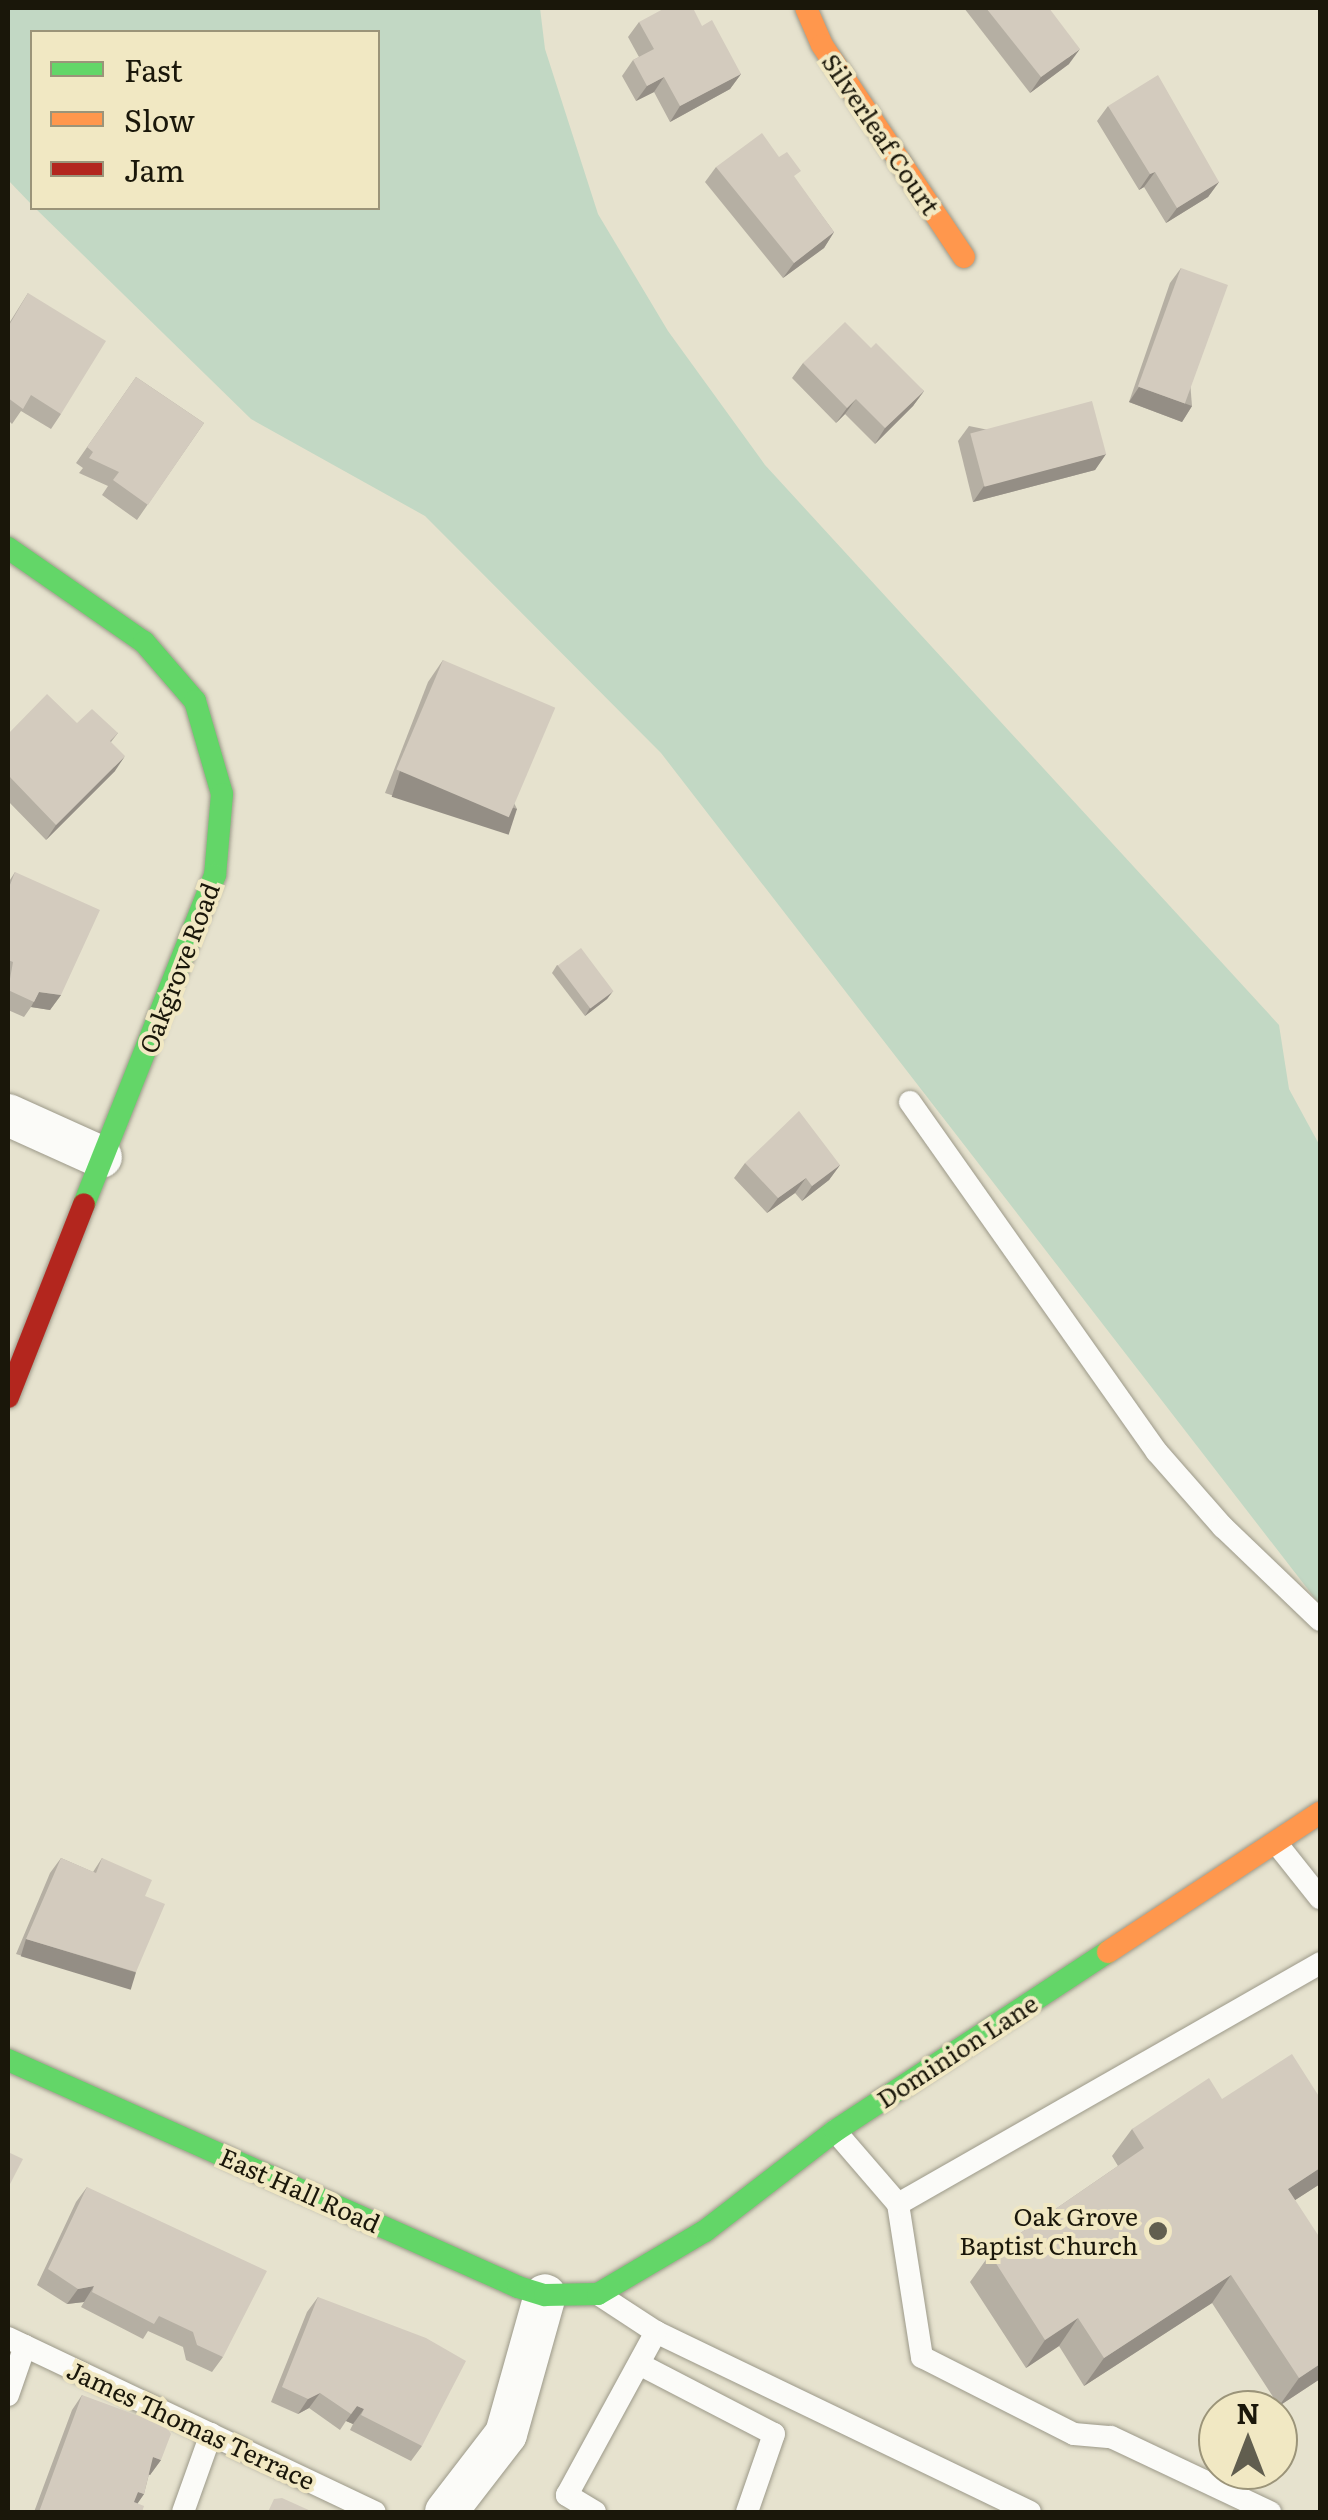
<!DOCTYPE html>
<style>
body{margin:0}
#map{position:relative;width:1328px;height:2520px;overflow:hidden;background:#e6e2ce;font-family:Literata,serif}
div>[style]{position:absolute}
.green>*{inset:0;background:#c2d8c4}
.roads{filter:drop-shadow(0 0 2px #9c9989) drop-shadow(0 0 2px #9c9989)}
.lane>*{height:22px;margin:-11px;padding:0 11px;transform-origin:11px;border-radius:11px;background:#fbfbf8}
.street>*{height:42px;margin:-21px;padding:0 21px;transform-origin:21px;border-radius:21px;background:#fbfbf8}
.fast>*{height:22px;margin:-11px;padding:0 11px;transform-origin:11px;border-radius:11px;background:#63d668}
.slow>*{height:22px;margin:-11px;padding:0 11px;transform-origin:11px;border-radius:11px;background:#ff974d}
.jam>*{height:22px;margin:-11px;padding:0 11px;transform-origin:11px;border-radius:11px;background:#b3261e}
.wall>*{inset:0;background:#b5afa3}
.shaded-wall>*{inset:0;background:#948e85;transform-origin:0 0}
.building>*{inset:0;background:#d3cbbe;transform-origin:0 0}
.dots>*{width:28px;height:28px;translate:-50% -50%;box-sizing:border-box;border:5px solid #f1e8c3;border-radius:50%}
span{translate:-50% -50%;white-space:nowrap;text-align:center;line-height:1.15;-webkit-text-stroke:8px #f1e8c3;paint-order:stroke}
.street-label{font-size:25px;color:#1a170a}
.poi-label{font-size:25px;color:#1a170a}
.right{translate:-100% -50%;text-align:right}
.frame{position:absolute;inset:0;border:10px solid #1a170a;pointer-events:none}
.legend{position:absolute;left:30px;top:30px;width:350px;height:180px;box-sizing:border-box;background:#f1e8c3;border:2px solid #9b9479;margin:0;padding:12px 18px;list-style:none;font-size:30px;color:#1a170a}
.legend li{display:flex;align-items:center;gap:20px;height:50px}
.legend b{width:50px;border:2px solid #9b9479}
.north{position:absolute;left:1198px;top:2390px;width:100px;height:100px;box-sizing:border-box;background:#f1e8c3;border:2px solid #9b9479;border-radius:50%;rotate:0deg;font-size:28px;font-weight:700;line-height:40px;text-align:center;color:#1a170a}
.north::after{content:'';display:block;margin:auto;width:35px;height:45px;background:#615e4f;clip-path:polygon(50% 0,100% 100%,50% 72%,0 100%)}
</style>
<div id="map">
<div class="green">
<div style="clip-path:polygon(8px 8px,540px 8px,545px 49px,598px 214px,668px 331px,765px 465px,1279px 1025px,1289px 1089px,1320px 1146px,1320px 1605px,661px 753px,425px 516px,251px 419px,35px 208px,378px 208px,378px 32px,32px 32px,32px 205px,8px 180px)"></div>
</div>
<div class="roads">
<div class="lane">
<div style="left:910px;top:1102px;width:428px;rotate:54.8deg"></div>
<div style="left:1157px;top:1452px;width:100px;rotate:48.7deg"></div>
<div style="left:1223px;top:1527px;width:134px;rotate:43.8deg"></div>
<div style="left:1277px;top:1844px;width:69px;rotate:51.5deg"></div>
<div style="left:835px;top:2131px;width:96px;rotate:49.2deg"></div>
<div style="left:898px;top:2204px;width:155px;rotate:81.1deg"></div>
<div style="left:922px;top:2357px;width:170px;rotate:26.9deg"></div>
<div style="left:1074px;top:2434px;width:37px;rotate:5deg"></div>
<div style="left:1111px;top:2437px;width:176px;rotate:25.3deg"></div>
<div style="left:898px;top:2204px;width:486px;rotate:-29.7deg"></div>
<div style="left:656px;top:2332px;width:415px;rotate:25.7deg"></div>
<div style="left:8px;top:2338px;width:406px;rotate:25.4deg"></div>
<div style="left:639px;top:2364px;width:152px;rotate:27.4deg"></div>
<div style="left:774px;top:2434px;width:83px;rotate:109.1deg"></div>
<div style="left:8px;top:2395px;width:52px;rotate:-70.9deg"></div>
<div style="left:183px;top:2512px;width:83px;rotate:-70.3deg"></div>
<div style="left:595px;top:2512px;width:33px;rotate:-149deg"></div>
<div style="left:567px;top:2495px;width:186px;rotate:-61.4deg"></div>
<div style="left:656px;top:2332px;width:66px;rotate:-146.8deg"></div>
</div>
<div class="street">
<div style="left:8px;top:1115px;width:102px;rotate:24.3deg"></div>
<div style="left:446px;top:2512px;width:98px;rotate:-52.4deg"></div>
<div style="left:506px;top:2434px;width:144px;rotate:-74.3deg"></div>
</div>
<div class="fast">
<div style="left:8px;top:548px;width:165px;rotate:34.7deg"></div>
<div style="left:144px;top:642px;width:78px;rotate:49.2deg"></div>
<div style="left:195px;top:701px;width:97px;rotate:73.8deg"></div>
<div style="left:222px;top:794px;width:81px;rotate:94.9deg"></div>
<div style="left:215px;top:875px;width:354px;rotate:111.7deg"></div>
<div style="left:8px;top:2060px;width:558px;rotate:23.99deg"></div>
<div style="left:518px;top:2287px;width:28px;rotate:17deg"></div>
<div style="left:545px;top:2295px;width:53px;rotate:-1.1deg"></div>
<div style="left:598px;top:2294px;width:124px;rotate:-30.5deg"></div>
<div style="left:705px;top:2231px;width:164px;rotate:-37.6deg"></div>
<div style="left:835px;top:2131px;width:326px;rotate:-33.3deg"></div>
</div>
<div class="slow">
<div style="left:806px;top:8px;width:40px;rotate:66.6deg"></div>
<div style="left:822px;top:45px;width:255px;rotate:56.2deg"></div>
<div style="left:1108px;top:1952px;width:254px;rotate:-33.3deg"></div>
</div>
<div class="jam">
<div style="left:8px;top:1397px;width:207px;rotate:-68.5deg"></div>
</div>
</div>
<div class="wall">
<div style="clip-path:polygon(964px 8px,1049px 8px,1069px 64px,1030px 93px)"></div>
<div style="clip-path:polygon(639px 22px,702px 26px,741px 74px,730px 89px,670px 122px,654px 92px,636px 101px,622px 76px,633px 60px,639px 57px,628px 37px)"></div>
<div style="clip-path:polygon(1108px 106px,1219px 182px,1208px 197px,1166px 223px,1144px 187px,1139px 190px,1097px 121px)"></div>
<div style="clip-path:polygon(716px 167px,795px 179px,834px 232px,824px 248px,783px 278px,705px 182px)"></div>
<div style="clip-path:polygon(1181px 268px,1192px 406px,1182px 422px,1129px 402px,1170px 283px)"></div>
<div style="clip-path:polygon(28px 293px,61px 414px,51px 429px,21px 411px,12px 424px,8px 420px,8px 325px)"></div>
<div style="clip-path:polygon(871px 348px,924px 391px,913px 406px,875px 444px,845px 414px,836px 423px,792px 378px,803px 363px)"></div>
<div style="clip-path:polygon(136px 377px,204px 423px,137px 520px,102px 495px,108px 486px,79px 473px,83px 468px,76px 463px)"></div>
<div style="clip-path:polygon(969px 426px,1106px 454px,1095px 470px,973px 502px,958px 441px)"></div>
<div style="clip-path:polygon(443px 660px,517px 809px,501px 831px,385px 793px,428px 682px)"></div>
<div style="clip-path:polygon(77px 723px,118px 733px,111px 742px,115px 771px,46px 840px,8px 801px,8px 734px)"></div>
<div style="clip-path:polygon(15px 872px,61px 995px,50px 1010px,31px 1007px,24px 1017px,8px 1010px,8px 883px)"></div>
<div style="clip-path:polygon(557px 965px,613px 991px,607px 999px,585px 1016px,552px 973px)"></div>
<div style="clip-path:polygon(745px 1163px,840px 1165px,829px 1180px,802px 1201px,795px 1193px,767px 1213px,734px 1178px)"></div>
<div style="clip-path:polygon(61px 1858px,93px 1872px,102px 1858px,145px 1896px,136px 1972px,125px 1987px,16px 1954px,50px 1873px)"></div>
<div style="clip-path:polygon(1320px 2098px,1320px 2184px,1295px 2200px,1320px 2379px,1279px 2406px,1212px 2303px,1084px 2386px,1059px 2346px,1026px 2368px,970px 2282px,990px 2254px,1118px 2166px,1112px 2156px,1132px 2129px,1222px 2099px)"></div>
<div style="clip-path:polygon(87px 2187px,223px 2357px,212px 2372px,186px 2360px,183px 2347px,148px 2331px,143px 2339px,81px 2307px,84px 2302px,67px 2304px,37px 2285px,76px 2202px)"></div>
<div style="clip-path:polygon(318px 2297px,422px 2446px,411px 2461px,350px 2430px,353px 2424px,346px 2421px,340px 2430px,309px 2408px,298px 2414px,271px 2402px,307px 2312px)"></div>
<div style="clip-path:polygon(82px 2395px,161px 2460px,150px 2475px,149px 2474px,144px 2494px,137px 2504px,142px 2512px,34px 2512px,72px 2410px)"></div>
</div>
<div class="shaded-wall">
<div style="clip-path:polygon(1080px 49px,1069px 64px,1030px 93px,1041px 77px)"></div>
<div style="clip-path:polygon(741px 74px,730px 89px,670px 122px,680px 106px)"></div>
<div style="clip-path:polygon(664px 77px,654px 92px,636px 101px,647px 86px)"></div>
<div style="clip-path:polygon(1155px 172px,1144px 187px,1139px 190px,1150px 174px)"></div>
<div style="clip-path:polygon(1219px 182px,1208px 197px,1166px 223px,1177px 208px)"></div>
<div style="clip-path:polygon(834px 232px,824px 248px,783px 278px,794px 263px)"></div>
<div style="clip-path:polygon(1139px 387px,1192px 406px,1182px 422px,1129px 402px)"></div>
<div style="clip-path:polygon(924px 391px,913px 406px,875px 444px,885px 428px)"></div>
<div style="clip-path:polygon(856px 399px,845px 414px,836px 423px,847px 408px)"></div>
<div style="clip-path:polygon(1106px 454px,1095px 470px,973px 502px,984px 486px)"></div>
<div style="clip-path:polygon(125px 756px,115px 771px,46px 840px,56px 825px)"></div>
<div style="left:400px;top:771px;width:123px;height:27px;rotate:18deg"></div>
<div style="clip-path:polygon(613px 991px,607px 999px,585px 1016px,590px 1008px)"></div>
<div style="clip-path:polygon(39px 992px,61px 995px,50px 1010px,31px 1007px)"></div>
<div style="clip-path:polygon(840px 1165px,829px 1180px,802px 1201px,812px 1186px)"></div>
<div style="clip-path:polygon(806px 1178px,795px 1193px,767px 1213px,778px 1198px)"></div>
<div style="left:26px;top:1939px;width:115px;height:18px;rotate:17deg"></div>
<div style="clip-path:polygon(1320px 2168px,1320px 2184px,1269px 2217px,1288px 2189px)"></div>
<div style="clip-path:polygon(1231px 2275px,1212px 2303px,1084px 2386px,1104px 2358px)"></div>
<div style="clip-path:polygon(94px 2286px,84px 2302px,67px 2304px,78px 2289px)"></div>
<div style="clip-path:polygon(1078px 2318px,1059px 2346px,1026px 2368px,1045px 2340px)"></div>
<div style="clip-path:polygon(1320px 2364px,1320px 2379px,1279px 2406px,1299px 2378px)"></div>
<div style="clip-path:polygon(320px 2393px,309px 2408px,298px 2414px,308px 2399px)"></div>
<div style="clip-path:polygon(357px 2406px,364px 2409px,353px 2424px,346px 2421px)"></div>
<div style="clip-path:polygon(153px 2457px,161px 2460px,150px 2475px,142px 2472px)"></div>
<div style="clip-path:polygon(138px 2492px,144px 2494px,133px 2510px,127px 2507px)"></div>
</div>
<div class="building">
<div style="clip-path:polygon(665px 8px,693px 8px,702px 26px,712px 20px,741px 74px,680px 106px,664px 77px,647px 86px,633px 60px,654px 49px,639px 22px)"></div>
<div style="clip-path:polygon(986px 8px,1049px 8px,1080px 49px,1041px 77px)"></div>
<div style="clip-path:polygon(1158px 75px,1219px 182px,1177px 208px,1155px 172px,1150px 174px,1108px 106px)"></div>
<div style="clip-path:polygon(762px 133px,779px 157px,787px 152px,801px 171px,794px 176px,834px 232px,794px 263px,716px 167px)"></div>
<div style="left:1181px;top:268px;width:50px;height:126px;rotate:20deg"></div>
<div style="clip-path:polygon(28px 293px,106px 341px,61px 414px,31px 395px,23px 409px,8px 398px,8px 327px)"></div>
<div style="clip-path:polygon(845px 322px,871px 348px,876px 343px,924px 391px,885px 428px,856px 399px,847px 408px,803px 363px)"></div>
<div style="clip-path:polygon(136px 377px,204px 423px,148px 505px,113px 480px,119px 472px,89px 458px,93px 452px,87px 447px)"></div>
<div style="left:1092px;top:401px;width:55px;height:126px;rotate:75deg"></div>
<div style="left:443px;top:660px;width:122px;height:119px;rotate:23deg"></div>
<div style="clip-path:polygon(47px 694px,77px 723px,92px 709px,118px 733px,110px 741px,125px 756px,56px 825px,8px 775px,8px 734px)"></div>
<div style="clip-path:polygon(15px 872px,100px 910px,61px 995px,39px 992px,34px 1002px,8px 990px,13px 962px,8px 960px,8px 890px)"></div>
<div style="left:581px;top:948px;width:54px;height:29px;rotate:53deg"></div>
<div style="clip-path:polygon(799px 1111px,840px 1165px,812px 1186px,806px 1178px,778px 1198px,745px 1163px)"></div>
<div style="clip-path:polygon(61px 1858px,96px 1873px,102px 1858px,152px 1880px,145px 1896px,165px 1904px,136px 1972px,26px 1939px)"></div>
<div style="clip-path:polygon(1292px 2054px,1320px 2098px,1320px 2168px,1288px 2189px,1320px 2238px,1320px 2364px,1299px 2378px,1231px 2275px,1104px 2358px,1078px 2318px,1045px 2340px,990px 2254px,1144px 2148px,1132px 2129px,1209px 2078px,1222px 2099px)"></div>
<div style="clip-path:polygon(8px 2152px,23px 2159px,8px 2188px)"></div>
<div style="clip-path:polygon(87px 2187px,267px 2271px,223px 2357px,197px 2345px,193px 2332px,159px 2316px,154px 2324px,92px 2292px,94px 2286px,78px 2289px,48px 2269px)"></div>
<div style="clip-path:polygon(318px 2297px,426px 2338px,466px 2361px,422px 2446px,361px 2415px,364px 2409px,357px 2406px,351px 2414px,320px 2393px,308px 2399px,282px 2387px)"></div>
<div style="clip-path:polygon(82px 2395px,166px 2426px,171px 2434px,161px 2460px,153px 2457px,144px 2494px,138px 2492px,134px 2502px,144px 2506px,142px 2512px,39px 2512px)"></div>
<div style="clip-path:polygon(282px 2498px,313px 2512px,268px 2512px,274px 2499px)"></div>
</div>
<div class="dots">
<div style="left:1158px;top:2231px;background:#615e4f"></div>
</div>
<div class="street-label">
<span style="left:881px;top:134px;rotate:56deg">Silverleaf Court</span>
<span style="left:179px;top:968px;rotate:-69deg">Oakgrove Road</span>
<span style="left:957px;top:2051px;rotate:-33deg">Dominion Lane</span>
<span style="left:300px;top:2190px;rotate:24deg">East Hall Road</span>
<span style="left:191px;top:2425px;rotate:25deg">James Thomas Terrace</span>
</div>
<div class="poi-label">
<span class="right" style="left:1138px;top:2231px">Oak Grove<br>Baptist Church</span>
</div>
<div class="frame"></div>
<ul class="legend">
<li><b style="height:12px;background:#63d668"></b>Fast</li>
<li><b style="height:12px;background:#ff974d"></b>Slow</li>
<li><b style="height:12px;background:#b3261e"></b>Jam</li>
</ul>
<div class="north">N</div>
</div>
